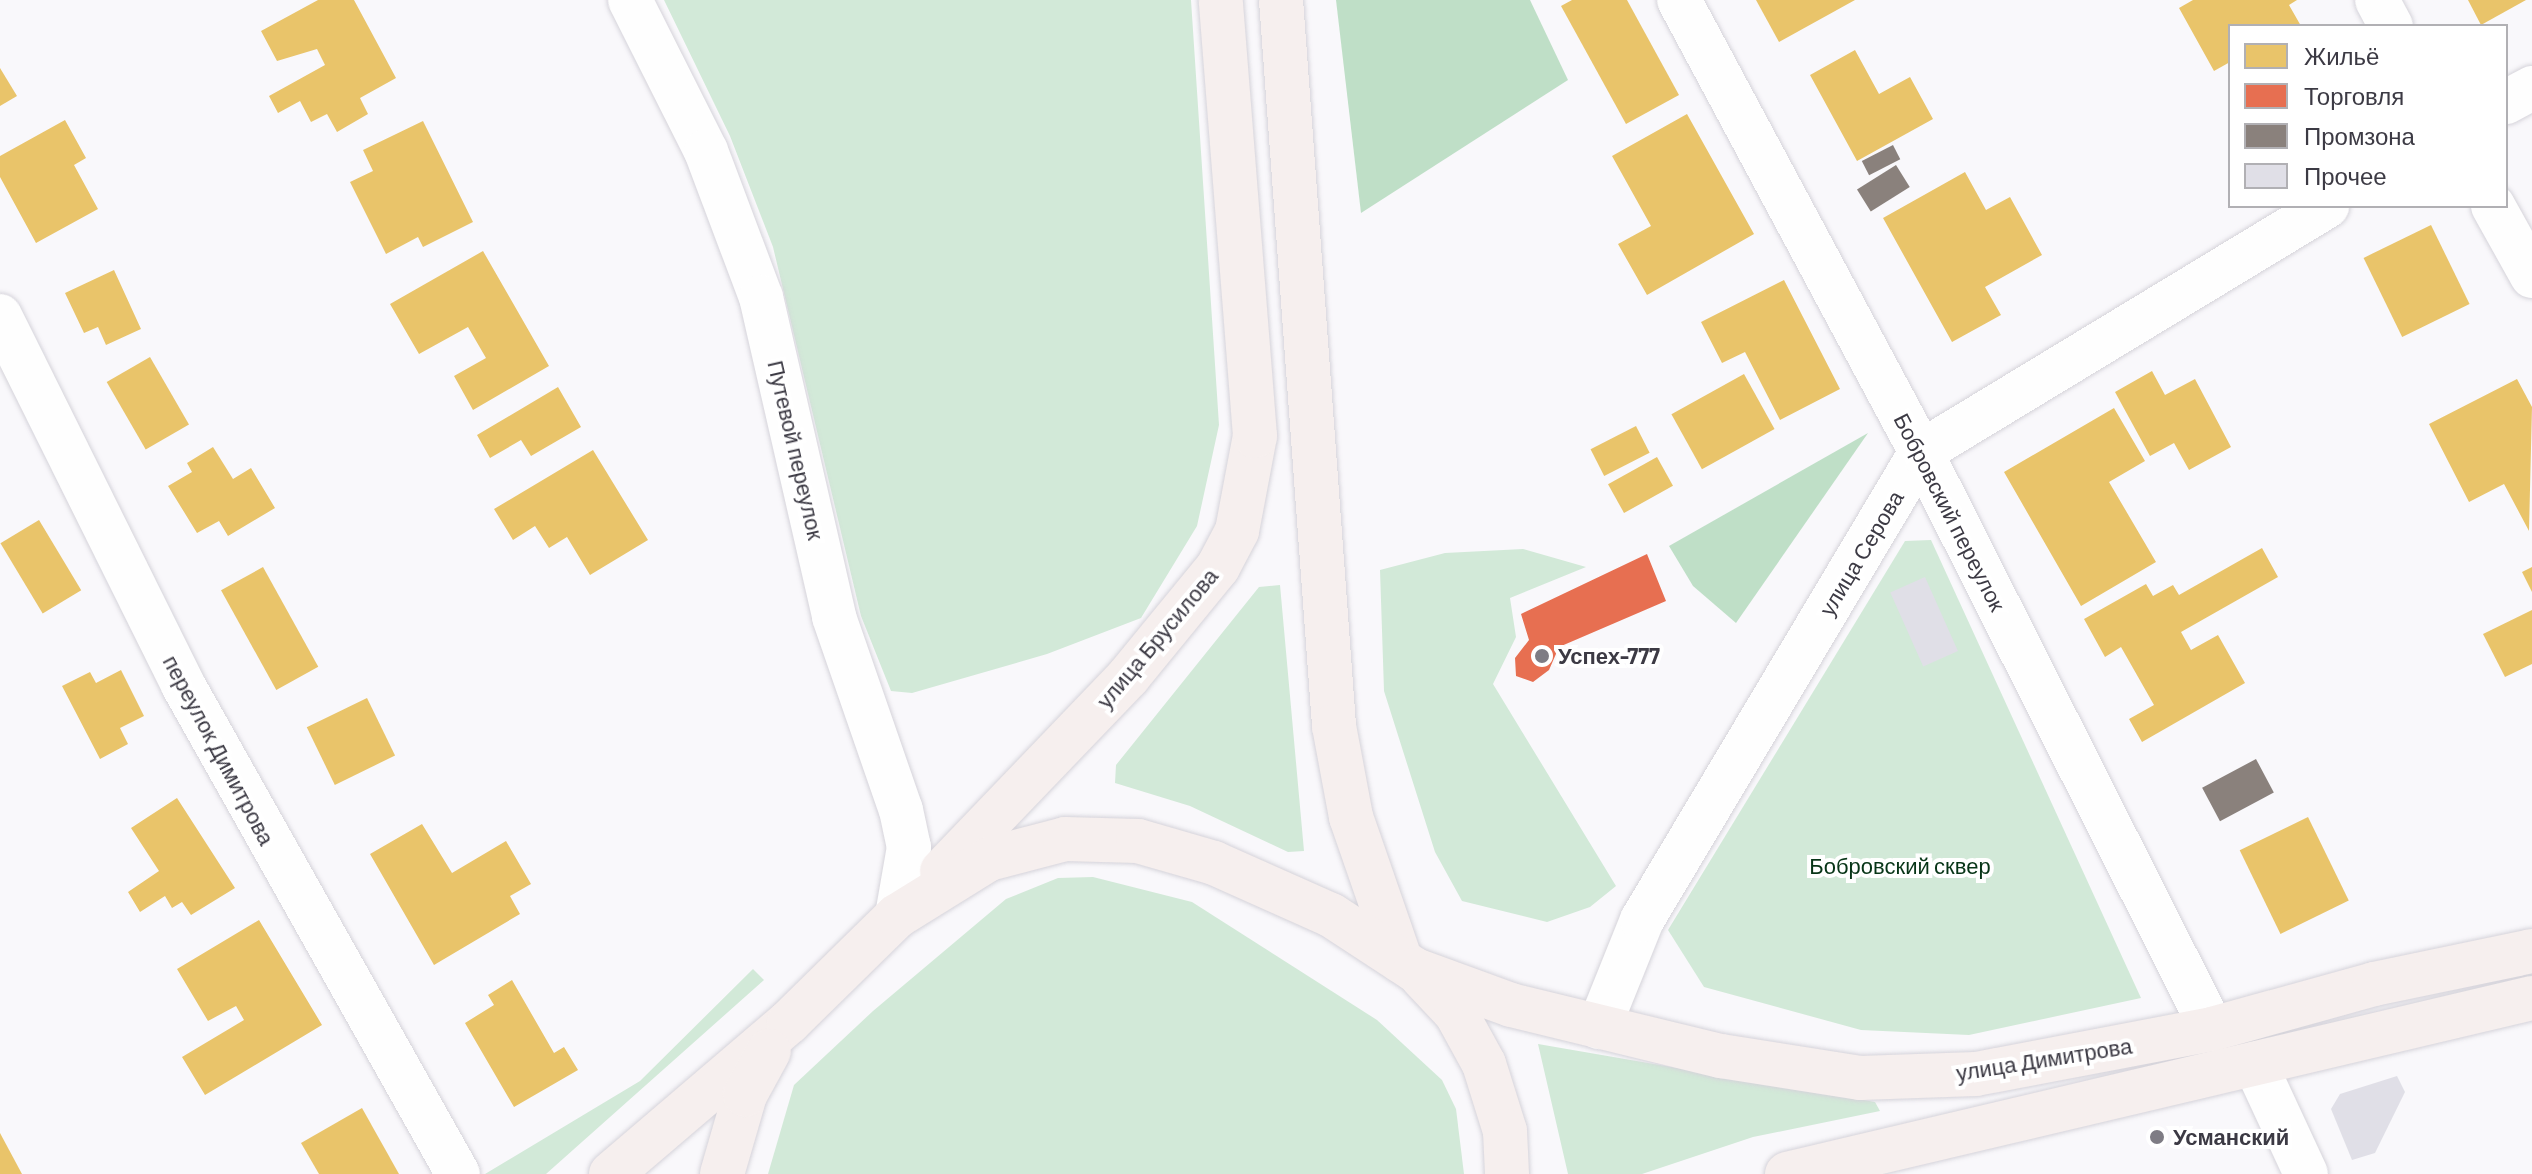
<!DOCTYPE html>
<meta charset="utf-8">
<style>
body{margin:0}
#map{position:relative;width:2532px;height:1174px;overflow:hidden;background:#f9f8fb;font-family:Barlow,sans-serif}
div>[style]{position:absolute}
.green>*{inset:0;background:#d2e9d8}
.forest>*{inset:0;background:#bfdfc7}
.homes>*{inset:0;background:#e9c46a;transform-origin:0 0}
.shops>*{inset:0;background:#e76f51}
.industry>*{inset:0;background:#8a817c;transform-origin:0 0}
.building>*{inset:0;background:#e0dfe7;transform-origin:0 0}
.roads{filter:drop-shadow(0 0 2px #d5d3da) drop-shadow(0 0 2px #d5d3da)}
.minor>*{height:44px;margin:-22px;padding:0 22px;transform-origin:22px;border-radius:22px;background:#fefefe}
.major>*{height:44px;margin:-22px;padding:0 22px;transform-origin:22px;border-radius:22px;background:#f6efee}
.dots>*{width:22px;height:22px;translate:-50% -50%;box-sizing:border-box;border:4px solid #fff;border-radius:50%}
span{translate:-50% -50%;white-space:nowrap;text-align:center;line-height:1.15;-webkit-text-stroke:8px #fff;paint-order:stroke}
.street-label{font-size:22px;color:#3c3a44}
.poi-label{font-size:22px;color:#3c3a44;font-weight:700}
.left{translate:0 -50%;text-align:left}
.park-label{font-size:22px;color:#073517}
.legend{position:absolute;left:2228px;top:24px;width:280px;height:184px;box-sizing:border-box;background:#fff;border:2px solid #b1b0b4;margin:0;padding:10px 14px;list-style:none;font-size:24px;color:#3c3a44}
.legend li{display:flex;align-items:center;gap:16px;height:40px}
.legend b{width:40px;border:2px solid #b1b0b4}
</style>
<div id="map">
<div class="green">
<div style="clip-path:polygon(664px 0,1191px 0,1219px 425px,1197px 526px,1141px 618px,1047px 654px,912px 693px,891px 691px,861px 616px,773px 247px,730px 136px)"></div>
<div style="clip-path:polygon(1931px 540px,2141px 998px,1969px 1035px,1861px 1030px,1704px 987px,1668px 930px,1905px 541px)"></div>
<div style="clip-path:polygon(1523px 549px,1586px 567px,1510px 598px,1516px 637px,1493px 684px,1616px 886px,1590px 907px,1547px 922px,1462px 901px,1435px 852px,1384px 691px,1380px 570px,1445px 553px)"></div>
<div style="clip-path:polygon(1280px 585px,1304px 851px,1288px 852px,1190px 806px,1115px 783px,1116px 765px,1259px 587px)"></div>
<div style="clip-path:polygon(1093px 877px,1192px 902px,1377px 1020px,1442px 1080px,1456px 1109px,1464px 1174px,768px 1174px,794px 1085px,873px 1011px,1006px 899px,1058px 878px)"></div>
<div style="clip-path:polygon(753px 969px,764px 980px,546px 1174px,485px 1174px,640px 1081px)"></div>
<div style="clip-path:polygon(1538px 1044px,1875px 1102px,1880px 1111px,1753px 1137px,1642px 1174px,1568px 1174px)"></div>
</div>
<div class="forest">
<div style="clip-path:polygon(1336px 0,1530px 0,1568px 80px,1361px 213px)"></div>
<div style="clip-path:polygon(1868px 433px,1736px 623px,1693px 586px,1669px 546px)"></div>
</div>
<div class="homes">
<div style="clip-path:polygon(318px 0,354px 0,396px 78px,360px 98px,368px 114px,337px 132px,327px 114px,311px 122px,300px 101px,278px 113px,269px 96px,325px 65px,317px 49px,277px 61px,261px 31px)"></div>
<div style="clip-path:polygon(1572px 0,1627px 0,1679px 95px,1626px 124px,1561px 6px)"></div>
<div style="clip-path:polygon(1756px 0,1855px 0,1779px 42px)"></div>
<div style="clip-path:polygon(2193px 0,2297px 0,2289px 5px,2301px 26px,2230px 26px,2230px 62px,2214px 71px,2179px 8px)"></div>
<div style="clip-path:polygon(2468px 0,2526px 0,2481px 25px)"></div>
<div style="clip-path:polygon(1855px 50px,1879px 94px,1910px 77px,1933px 119px,1857px 161px,1810px 75px)"></div>
<div style="clip-path:polygon(0 68px,17px 96px,0 106px)"></div>
<div style="clip-path:polygon(1687px 114px,1754px 234px,1647px 295px,1618px 244px,1651px 226px,1612px 156px)"></div>
<div style="clip-path:polygon(65px 120px,86px 158px,74px 165px,98px 209px,36px 243px,0 177px,0 156px)"></div>
<div style="clip-path:polygon(423px 121px,473px 222px,423px 247px,418px 237px,386px 254px,350px 182px,373px 171px,363px 150px)"></div>
<div style="clip-path:polygon(1965px 172px,1986px 210px,2010px 197px,2042px 255px,1985px 287px,2001px 315px,1952px 342px,1883px 218px)"></div>
<div style="left:2431px;top:225px;width:88px;height:75px;rotate:64deg"></div>
<div style="clip-path:polygon(483px 251px,549px 366px,473px 410px,454px 376px,486px 358px,468px 327px,419px 354px,390px 304px)"></div>
<div style="clip-path:polygon(114px 270px,141px 329px,106px 345px,98px 327px,84px 333px,65px 293px)"></div>
<div style="clip-path:polygon(1784px 280px,1840px 389px,1780px 420px,1745px 352px,1722px 363px,1701px 322px)"></div>
<div style="left:150px;top:357px;width:78px;height:50px;rotate:60deg"></div>
<div style="clip-path:polygon(2152px 371px,2165px 395px,2195px 379px,2231px 447px,2189px 470px,2174px 443px,2150px 456px,2115px 392px)"></div>
<div style="left:1744px;top:374px;width:63px;height:83px;rotate:61deg"></div>
<div style="clip-path:polygon(2517px 379px,2532px 407px,2529px 531px,2504px 484px,2469px 502px,2429px 424px)"></div>
<div style="clip-path:polygon(558px 387px,581px 427px,531px 456px,521px 440px,490px 458px,477px 435px)"></div>
<div style="clip-path:polygon(2114px 408px,2145px 461px,2109px 482px,2156px 562px,2081px 606px,2004px 472px)"></div>
<div style="left:1636px;top:426px;width:30px;height:51px;rotate:63deg"></div>
<div style="clip-path:polygon(213px 447px,233px 479px,251px 468px,275px 508px,228px 536px,219px 521px,197px 533px,168px 486px,192px 472px,187px 463px)"></div>
<div style="clip-path:polygon(593px 450px,648px 540px,590px 575px,567px 537px,549px 548px,535px 526px,513px 540px,494px 509px)"></div>
<div style="left:1657px;top:457px;width:33px;height:56px;rotate:61deg"></div>
<div style="left:39px;top:520px;width:82px;height:45px;rotate:59deg"></div>
<div style="clip-path:polygon(2262px 548px,2278px 577px,2181px 632px,2191px 650px,2218px 635px,2245px 683px,2142px 742px,2129px 719px,2154px 705px,2121px 647px,2105px 657px,2084px 619px,2146px 584px,2153px 596px,2173px 585px,2179px 595px)"></div>
<div style="left:263px;top:567px;width:114px;height:48px;rotate:61deg"></div>
<div style="clip-path:polygon(2532px 567px,2532px 592px,2522px 572px)"></div>
<div style="clip-path:polygon(2532px 610px,2532px 664px,2505px 677px,2483px 634px)"></div>
<div style="clip-path:polygon(121px 670px,144px 716px,120px 728px,128px 744px,100px 759px,62px 686px,90px 672px,96px 683px)"></div>
<div style="left:367px;top:698px;width:64px;height:67px;rotate:64deg"></div>
<div style="clip-path:polygon(177px 798px,235px 888px,191px 915px,182px 902px,172px 908px,165px 896px,140px 912px,128px 892px,159px 871px,131px 828px)"></div>
<div style="left:2308px;top:817px;width:93px;height:76px;rotate:64deg"></div>
<div style="clip-path:polygon(422px 824px,452px 873px,506px 841px,531px 884px,510px 896px,520px 914px,434px 965px,370px 854px)"></div>
<div style="clip-path:polygon(259px 920px,322px 1025px,205px 1095px,182px 1057px,244px 1020px,236px 1006px,208px 1021px,177px 969px)"></div>
<div style="clip-path:polygon(512px 980px,554px 1053px,564px 1047px,578px 1070px,514px 1107px,465px 1023px,494px 1005px,488px 995px)"></div>
<div style="clip-path:polygon(362px 1108px,399px 1174px,319px 1174px,301px 1143px)"></div>
<div style="clip-path:polygon(0 1133px,22px 1174px,0 1174px)"></div>
</div>
<div class="shops">
<div style="clip-path:polygon(1647px 554px,1666px 601px,1559px 647px,1549px 670px,1533px 682px,1516px 676px,1515px 658px,1529px 640px,1521px 614px)"></div>
</div>
<div class="industry">
<div style="left:1893px;top:145px;width:16px;height:35px;rotate:63deg"></div>
<div style="left:1896px;top:165px;width:26px;height:46px;rotate:58deg"></div>
<div style="left:2256px;top:759px;width:38px;height:61px;rotate:62deg"></div>
</div>
<div class="building">
<div style="left:1925px;top:577px;width:81px;height:38px;rotate:66deg"></div>
<div style="clip-path:polygon(2397px 1076px,2405px 1092px,2375px 1153px,2352px 1160px,2331px 1109px,2340px 1094px)"></div>
</div>
<div class="roads">
<div class="minor">
<div style="left:630px;top:0;width:169px;rotate:63.3deg"></div>
<div style="left:706px;top:151px;width:156px;rotate:69.4deg"></div>
<div style="left:761px;top:297px;width:328px;rotate:77.1deg"></div>
<div style="left:834px;top:617px;width:204px;rotate:70.9deg"></div>
<div style="left:901px;top:810px;width:38px;rotate:78deg"></div>
<div style="left:909px;top:847px;width:70px;rotate:99.9deg"></div>
<div style="left:1679px;top:0;width:513px;rotate:61.84deg"></div>
<div style="left:1921px;top:452px;width:646px;rotate:63.24deg"></div>
<div style="left:2377px;top:0;width:30px;rotate:62deg"></div>
<div style="left:2506px;top:102px;width:30px;rotate:-28deg"></div>
<div style="left:2493px;top:206px;width:80px;rotate:60.9deg"></div>
<div style="left:0;top:316px;width:412px;rotate:63.6deg"></div>
<div style="left:183px;top:685px;width:561px;rotate:60.65deg"></div>
<div style="left:1599px;top:1027px;width:115px;rotate:-68.1deg"></div>
<div style="left:1642px;top:920px;width:545px;rotate:-59.2deg"></div>
<div style="left:1921px;top:452px;width:475px;rotate:-31.2deg"></div>
<div style="left:2255px;top:1064px;width:121px;rotate:65.1deg"></div>
</div>
<div class="major">
<div style="left:1281px;top:0;width:728px;rotate:85.82deg"></div>
<div style="left:1334px;top:726px;width:93px;rotate:79.4deg"></div>
<div style="left:1351px;top:817px;width:152px;rotate:70.9deg"></div>
<div style="left:942px;top:871px;width:269px;rotate:-46.2deg"></div>
<div style="left:1128px;top:677px;width:142px;rotate:-50.7deg"></div>
<div style="left:1218px;top:567px;width:41px;rotate:-62.2deg"></div>
<div style="left:1237px;top:531px;width:97px;rotate:-79.3deg"></div>
<div style="left:1255px;top:436px;width:437px;rotate:-94.5deg"></div>
<div style="left:1422px;top:977px;width:50px;rotate:46.6deg"></div>
<div style="left:1456px;top:1013px;width:58px;rotate:61.2deg"></div>
<div style="left:1484px;top:1064px;width:70px;rotate:72.6deg"></div>
<div style="left:1505px;top:1131px;width:43px;rotate:87.3deg"></div>
<div style="left:611px;top:1174px;width:234px;rotate:-40.5deg"></div>
<div style="left:789px;top:1022px;width:151px;rotate:-44.5deg"></div>
<div style="left:897px;top:916px;width:108px;rotate:-31.8deg"></div>
<div style="left:989px;top:859px;width:79px;rotate:-14.7deg"></div>
<div style="left:1065px;top:839px;width:73px;rotate:1.6deg"></div>
<div style="left:1138px;top:841px;width:79px;rotate:16.1deg"></div>
<div style="left:1214px;top:863px;width:128px;rotate:24deg"></div>
<div style="left:1331px;top:915px;width:100px;rotate:33.2deg"></div>
<div style="left:1415px;top:970px;width:102px;rotate:20deg"></div>
<div style="left:1511px;top:1005px;width:216px;rotate:13.7deg"></div>
<div style="left:1721px;top:1056px;width:141px;rotate:9deg"></div>
<div style="left:1860px;top:1078px;width:116px;rotate:-2deg"></div>
<div style="left:1976px;top:1074px;width:240px;rotate:-10.8deg"></div>
<div style="left:2212px;top:1029px;width:168px;rotate:-15.5deg"></div>
<div style="left:2374px;top:984px;width:161px;rotate:-11.8deg"></div>
<div style="left:722px;top:1174px;width:82px;rotate:-73.8deg"></div>
<div style="left:745px;top:1095px;width:50px;rotate:-61.4deg"></div>
<div style="left:1787px;top:1174px;width:766px;rotate:-13.29deg"></div>
</div>
</div>
<div class="dots">
<div style="left:1542px;top:656px;background:#7e7c84"></div>
<div style="left:2157px;top:1137px;background:#7e7c84"></div>
</div>
<div class="street-label">
<span style="left:796px;top:450px;rotate:77deg">Путевой переулок</span>
<span style="left:1950px;top:512px;rotate:63deg">Бобровский переулок</span>
<span style="left:1861px;top:553px;rotate:-59deg">улица Серова</span>
<span style="left:1157px;top:638px;rotate:-50deg">улица Брусилова</span>
<span style="left:219px;top:750px;rotate:62deg">переулок Димитрова</span>
<span style="left:2044px;top:1059px;rotate:-9deg">улица Димитрова</span>
</div>
<div class="poi-label">
<span class="left" style="left:1558px;top:656px">Успех-777</span>
<span class="left" style="left:2173px;top:1137px">Усманский</span>
</div>
<div class="park-label">
<span style="left:1900px;top:866px">Бобровский сквер</span>
</div>
<ul class="legend">
<li><b style="height:22px;background:#e9c46a"></b>Жильё</li>
<li><b style="height:22px;background:#e76f51"></b>Торговля</li>
<li><b style="height:22px;background:#8a817c"></b>Промзона</li>
<li><b style="height:22px;background:#e0dfe7"></b>Прочее</li>
</ul>
</div>
